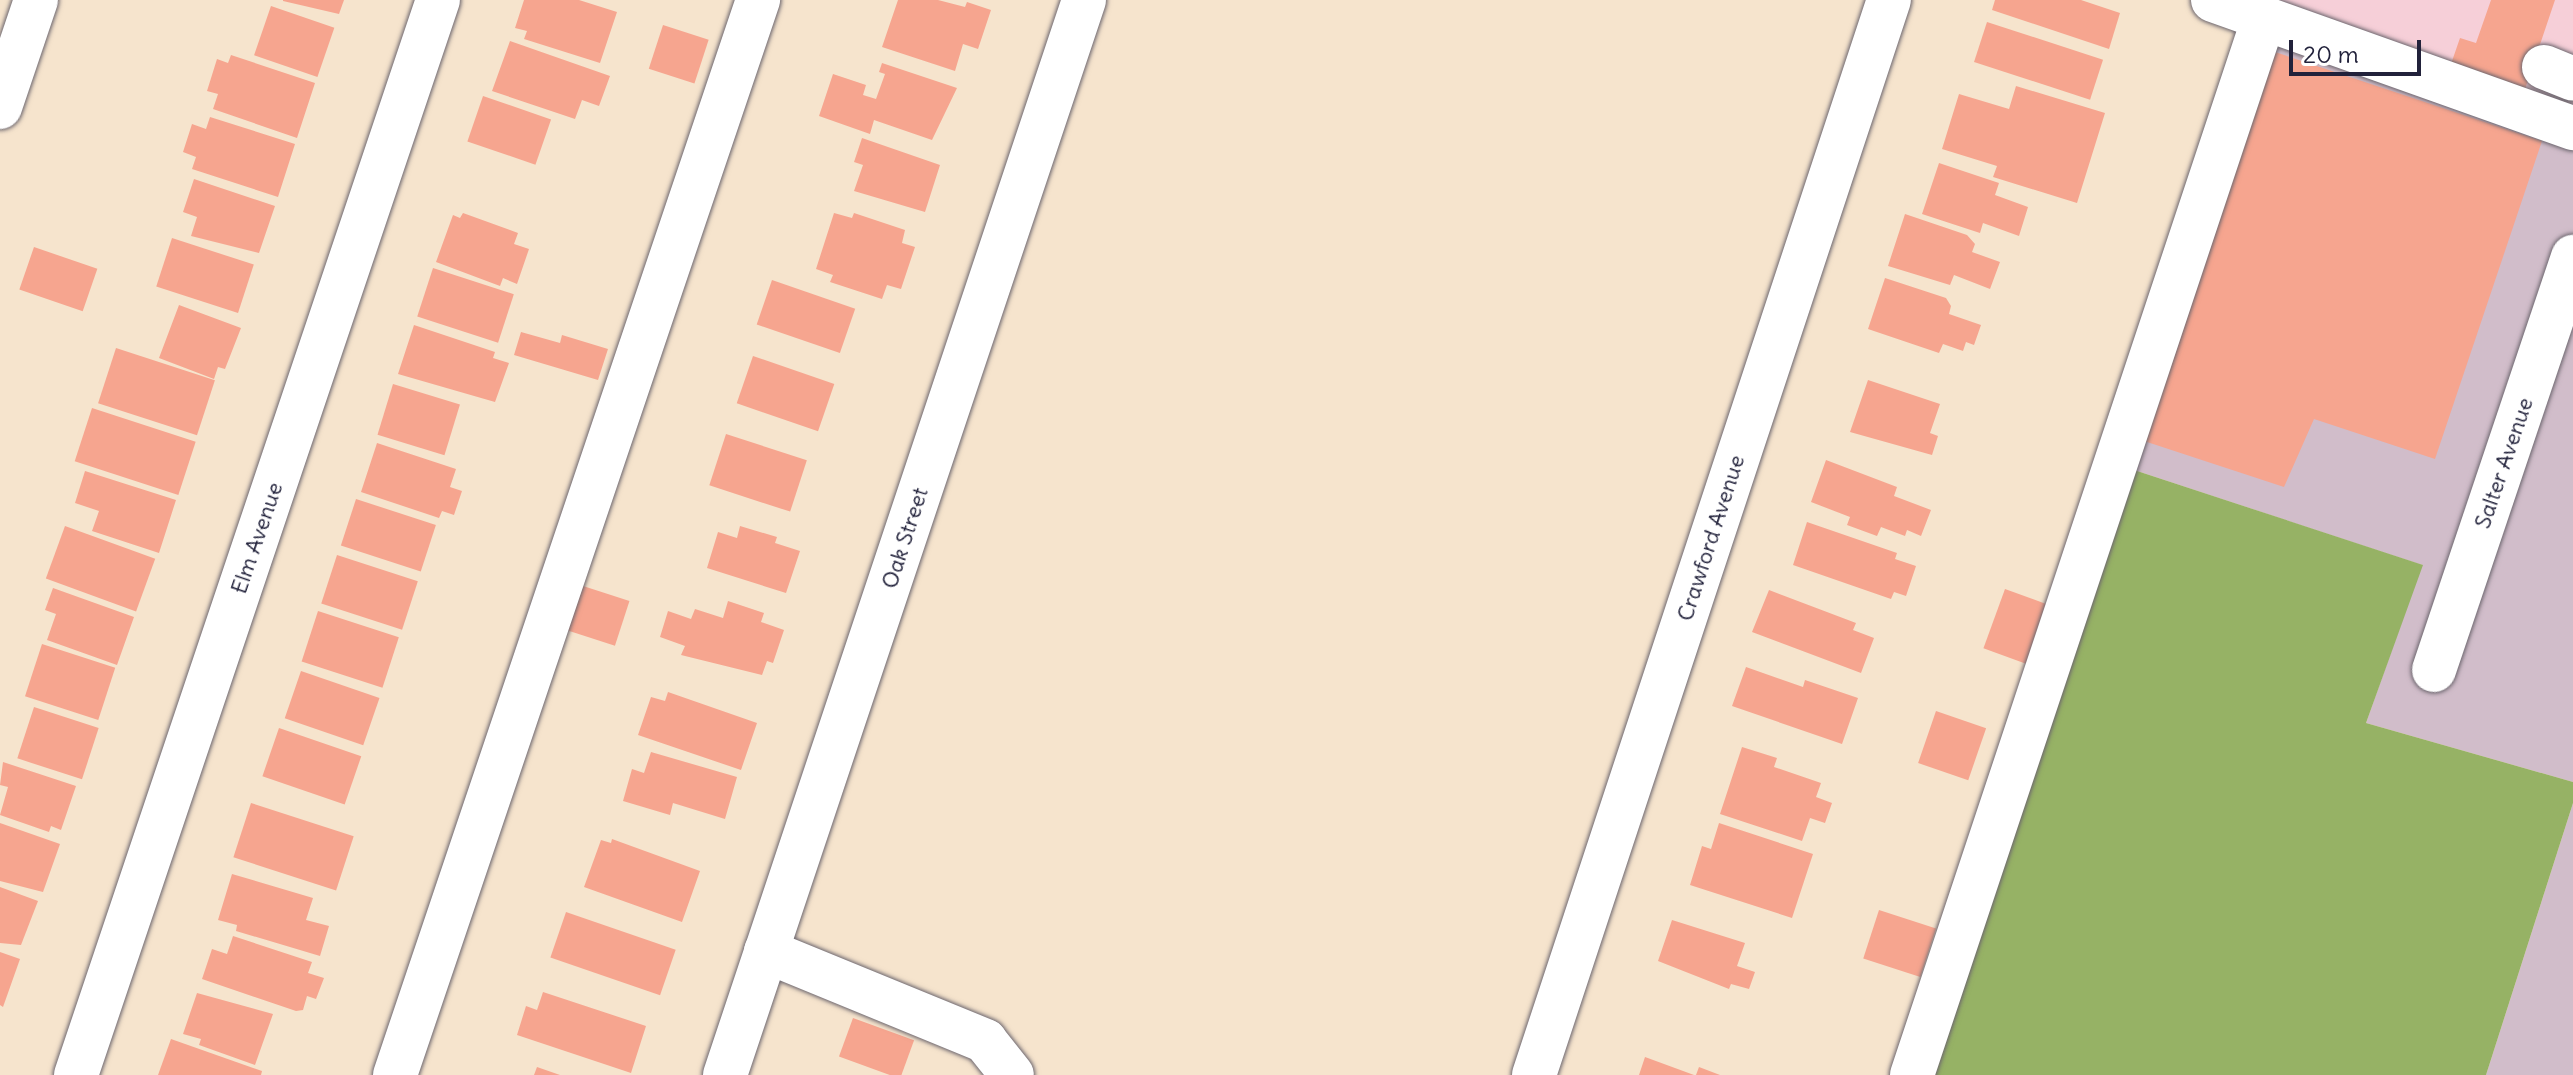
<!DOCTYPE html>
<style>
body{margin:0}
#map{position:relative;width:2573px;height:1075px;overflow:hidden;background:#f6e4cd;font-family:Delius,sans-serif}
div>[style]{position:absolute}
.built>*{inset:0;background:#f6cfd8}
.industrial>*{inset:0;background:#d1bdca}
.forest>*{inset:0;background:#96b265}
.building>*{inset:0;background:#f6a58f;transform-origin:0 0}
.roads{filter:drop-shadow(0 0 2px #6c666e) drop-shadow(0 0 2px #6c666e)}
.minor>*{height:44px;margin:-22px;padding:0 22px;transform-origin:22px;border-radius:22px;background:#fff}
span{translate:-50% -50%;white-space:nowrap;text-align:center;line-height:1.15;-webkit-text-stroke:6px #fff;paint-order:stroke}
.street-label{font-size:22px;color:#22223b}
.scale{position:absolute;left:2289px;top:40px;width:132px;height:36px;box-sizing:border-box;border:4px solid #22223b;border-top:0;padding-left:10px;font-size:24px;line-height:28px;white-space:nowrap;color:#22223b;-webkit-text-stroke:6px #fff;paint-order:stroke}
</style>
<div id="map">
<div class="built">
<div style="clip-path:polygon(2258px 0,2573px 0,2573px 112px)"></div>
</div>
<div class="industrial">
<div style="clip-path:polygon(2251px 0,2573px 112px,2573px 782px,2366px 723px,2422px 565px,2131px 469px)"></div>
<div style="clip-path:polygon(2573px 803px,2573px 1075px,2486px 1075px)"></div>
</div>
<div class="forest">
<div style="clip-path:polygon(2131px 469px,2423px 565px,2366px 723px,2573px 782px,2573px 803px,2486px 1075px,1926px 1075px)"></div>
</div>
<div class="building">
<div style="clip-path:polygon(344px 0,339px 14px,283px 1px,283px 0)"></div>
<div style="clip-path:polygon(524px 0,579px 0,617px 12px,600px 63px,524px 39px,527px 31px,515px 28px)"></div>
<div style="clip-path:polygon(898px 0,938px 0,965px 7px,967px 2px,991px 10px,978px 49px,963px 44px,955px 71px,882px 47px)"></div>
<div style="clip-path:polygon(1995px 0,2081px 0,2120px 13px,2109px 49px,1992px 10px)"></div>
<div style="clip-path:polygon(2491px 0,2555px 0,2525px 89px,2451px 64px,2460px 38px,2476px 43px)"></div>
<div style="left:271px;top:6px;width:67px;height:52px;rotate:19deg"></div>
<div style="left:1987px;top:22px;width:122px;height:42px;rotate:18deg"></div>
<div style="left:663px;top:25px;width:48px;height:46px;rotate:18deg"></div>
<div style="clip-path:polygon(510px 41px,610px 76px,599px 106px,582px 100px,575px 119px,492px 91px)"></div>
<div style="clip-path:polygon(2275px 52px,2542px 141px,2435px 459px,2314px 419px,2284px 487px,2144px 441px)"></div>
<div style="clip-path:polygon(231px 55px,315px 83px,297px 138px,213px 109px,218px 94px,207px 91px,217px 59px,228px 63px)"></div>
<div style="clip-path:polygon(882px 63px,957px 88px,932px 140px,874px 120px,870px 134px,819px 116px,833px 74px,866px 85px,863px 95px,876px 99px,885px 74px,879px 72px)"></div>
<div style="clip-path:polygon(2016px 86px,2105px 113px,2077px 203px,1993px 177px,1997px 166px,1942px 149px,1959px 94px,2009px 109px)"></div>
<div style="left:483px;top:96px;width:72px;height:48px;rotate:19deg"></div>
<div style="clip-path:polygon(210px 117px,295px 144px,278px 197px,192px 169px,196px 157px,183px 152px,192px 124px,206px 129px)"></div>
<div style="clip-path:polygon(862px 138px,940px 165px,925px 212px,854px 191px,863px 165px,854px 162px)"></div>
<div style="clip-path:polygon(1939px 163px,1999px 183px,1995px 195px,2028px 207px,2019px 236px,1983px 223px,1980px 233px,1922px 214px)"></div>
<div style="clip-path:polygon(194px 179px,275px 206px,259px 253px,191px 236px,197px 217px,183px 212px)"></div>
<div style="clip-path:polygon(463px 213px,518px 233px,514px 244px,529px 249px,517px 284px,503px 278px,500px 286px,436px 262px,453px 215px,460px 218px)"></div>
<div style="clip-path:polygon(834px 213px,852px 218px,854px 213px,905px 230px,902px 243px,915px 247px,901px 289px,887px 285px,882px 299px,830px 282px,833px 275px,816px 269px)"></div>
<div style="clip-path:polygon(1905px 214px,1967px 235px,1975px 244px,1972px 252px,2000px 262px,1990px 289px,1954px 275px,1950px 285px,1888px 266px)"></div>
<div style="left:172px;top:238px;width:86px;height:51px;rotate:18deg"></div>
<div style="left:34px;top:247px;width:67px;height:45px;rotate:19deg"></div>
<div style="left:433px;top:268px;width:85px;height:51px;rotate:18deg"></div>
<div style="clip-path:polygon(1885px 278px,1946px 298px,1951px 306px,1949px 314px,1981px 325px,1974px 345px,1966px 342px,1963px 351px,1943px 344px,1939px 353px,1868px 329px)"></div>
<div style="left:772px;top:280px;width:88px;height:47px;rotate:19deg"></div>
<div style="clip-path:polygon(179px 305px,241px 328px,225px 369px,218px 367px,214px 379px,159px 358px)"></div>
<div style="clip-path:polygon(414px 325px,495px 352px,493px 358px,509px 363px,495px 402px,398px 374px)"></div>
<div style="clip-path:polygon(521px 332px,560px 343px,562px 335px,608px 349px,598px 380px,514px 355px)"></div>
<div style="left:116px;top:348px;width:104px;height:58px;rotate:18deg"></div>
<div style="left:753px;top:356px;width:86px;height:50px;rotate:19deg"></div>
<div style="clip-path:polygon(1868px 380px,1940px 404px,1930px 433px,1938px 436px,1932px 455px,1850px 432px)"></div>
<div style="left:393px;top:384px;width:70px;height:53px;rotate:17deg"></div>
<div style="left:92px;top:408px;width:109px;height:56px;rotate:18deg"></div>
<div style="left:726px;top:434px;width:85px;height:54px;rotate:18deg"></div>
<div style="clip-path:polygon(377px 443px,456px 469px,450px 487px,462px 491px,454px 515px,442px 511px,439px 518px,361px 492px)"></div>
<div style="clip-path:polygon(1826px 460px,1897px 487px,1894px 496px,1931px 510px,1921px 536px,1907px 530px,1905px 536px,1881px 527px,1877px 536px,1847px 525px,1850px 517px,1811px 502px)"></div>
<div style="clip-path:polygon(85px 471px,176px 500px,159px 553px,92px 531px,99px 511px,75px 503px)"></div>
<div style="left:356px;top:499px;width:84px;height:49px;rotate:18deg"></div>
<div style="clip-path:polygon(1807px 522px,1897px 553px,1895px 559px,1916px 566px,1906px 596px,1894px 592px,1891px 599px,1793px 565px)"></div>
<div style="left:65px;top:526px;width:96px;height:56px;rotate:20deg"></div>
<div style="clip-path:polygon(740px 526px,777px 537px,775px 543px,800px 551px,786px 593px,707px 568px,718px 532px,737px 538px)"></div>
<div style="left:337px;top:555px;width:85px;height:51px;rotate:18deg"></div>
<div style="left:580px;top:585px;width:52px;height:47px;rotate:18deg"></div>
<div style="clip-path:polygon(53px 588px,134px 617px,117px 665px,47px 640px,56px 614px,45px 610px)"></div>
<div style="left:2005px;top:589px;width:51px;height:63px;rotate:20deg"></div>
<div style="clip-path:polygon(1769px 590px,1856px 623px,1853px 630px,1874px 638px,1861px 673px,1752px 632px)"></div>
<div style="clip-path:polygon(728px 601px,764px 613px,761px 622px,784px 630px,773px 663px,767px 661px,762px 675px,681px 655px,685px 646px,660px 637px,668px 611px,691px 619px,695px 609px,723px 618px)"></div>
<div style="left:318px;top:611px;width:85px;height:53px;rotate:18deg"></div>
<div style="left:42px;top:644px;width:77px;height:55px;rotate:18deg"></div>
<div style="clip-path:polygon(1746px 667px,1803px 687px,1805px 680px,1858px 698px,1842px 744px,1732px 706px)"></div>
<div style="left:301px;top:671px;width:83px;height:50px;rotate:19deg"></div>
<div style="clip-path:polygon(668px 692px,757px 723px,741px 770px,638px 735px,651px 697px,665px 701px)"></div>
<div style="left:34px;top:707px;width:68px;height:54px;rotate:18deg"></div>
<div style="left:1936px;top:711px;width:53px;height:55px;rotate:19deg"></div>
<div style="left:279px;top:728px;width:87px;height:51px;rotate:19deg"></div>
<div style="clip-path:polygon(1742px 747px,1777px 758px,1774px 767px,1821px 783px,1816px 797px,1832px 803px,1825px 823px,1810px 818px,1802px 841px,1720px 814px)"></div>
<div style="clip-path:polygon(651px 752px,737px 777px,725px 819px,673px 803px,670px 815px,623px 801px,632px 769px,644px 773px)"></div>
<div style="clip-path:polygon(3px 762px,76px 786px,61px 830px,51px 826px,49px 832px,0 815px,8px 787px,0 785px)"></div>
<div style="left:251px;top:803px;width:108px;height:57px;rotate:18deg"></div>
<div style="clip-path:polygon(0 823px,60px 844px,43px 892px,0 881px)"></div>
<div style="clip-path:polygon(1719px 823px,1813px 854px,1792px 918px,1690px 885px,1702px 846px,1711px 849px)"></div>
<div style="clip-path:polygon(612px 839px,700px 871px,682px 922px,584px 887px,601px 840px,611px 843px)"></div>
<div style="clip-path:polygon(232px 874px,313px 898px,306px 920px,329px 926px,320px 956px,236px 931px,237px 925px,218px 920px)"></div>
<div style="clip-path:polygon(0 887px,38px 901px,21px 945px,0 943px)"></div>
<div style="left:1879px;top:910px;width:60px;height:51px;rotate:18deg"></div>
<div style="left:566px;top:912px;width:116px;height:48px;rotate:19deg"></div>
<div style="clip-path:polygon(1672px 920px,1745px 943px,1737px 966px,1755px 972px,1749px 989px,1731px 984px,1729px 989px,1658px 961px)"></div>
<div style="clip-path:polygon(233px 936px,312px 962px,308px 973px,324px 978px,316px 999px,307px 996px,303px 1010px,296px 1011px,202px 979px,212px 949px,227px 954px)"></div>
<div style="clip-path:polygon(0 952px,20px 959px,3px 1007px,0 1005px)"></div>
<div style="clip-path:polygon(543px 992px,646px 1026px,631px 1073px,517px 1035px,526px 1006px,537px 1010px)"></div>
<div style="clip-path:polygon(197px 993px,273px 1014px,255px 1065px,199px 1045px,201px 1039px,183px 1034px)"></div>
<div style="left:853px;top:1018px;width:65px;height:41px;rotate:20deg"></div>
<div style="clip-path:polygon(171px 1039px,262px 1071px,261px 1075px,158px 1075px)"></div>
<div style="clip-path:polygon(1645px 1057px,1694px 1075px,1639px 1075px)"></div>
<div style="clip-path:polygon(537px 1067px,560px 1075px,534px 1075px)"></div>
<div style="clip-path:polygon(1699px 1067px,1720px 1075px,1696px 1075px)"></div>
</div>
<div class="roads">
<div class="minor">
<div style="left:2213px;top:0;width:382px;rotate:19.6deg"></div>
<div style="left:2544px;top:67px;width:31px;rotate:22deg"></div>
<div style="left:0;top:107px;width:113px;rotate:-71.4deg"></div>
<div style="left:2434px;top:670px;width:436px;rotate:-71.4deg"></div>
<div style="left:766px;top:951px;width:237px;rotate:22.3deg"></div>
<div style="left:985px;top:1041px;width:43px;rotate:51.5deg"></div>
<div style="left:76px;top:1075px;width:1134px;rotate:-71.39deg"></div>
<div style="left:395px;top:1075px;width:1135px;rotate:-71.34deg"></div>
<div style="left:725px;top:1075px;width:1133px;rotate:-71.53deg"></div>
<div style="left:1534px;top:1075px;width:1132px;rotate:-71.73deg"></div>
<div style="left:1912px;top:1075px;width:1114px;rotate:-71.58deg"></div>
</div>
</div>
<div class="street-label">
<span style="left:2504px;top:463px;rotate:-71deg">Salter Avenue</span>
<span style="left:257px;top:538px;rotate:-71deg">Elm Avenue</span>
<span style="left:905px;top:538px;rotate:-72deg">Oak Street</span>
<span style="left:1711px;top:538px;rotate:-72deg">Crawford Avenue</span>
</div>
<div class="scale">20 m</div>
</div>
